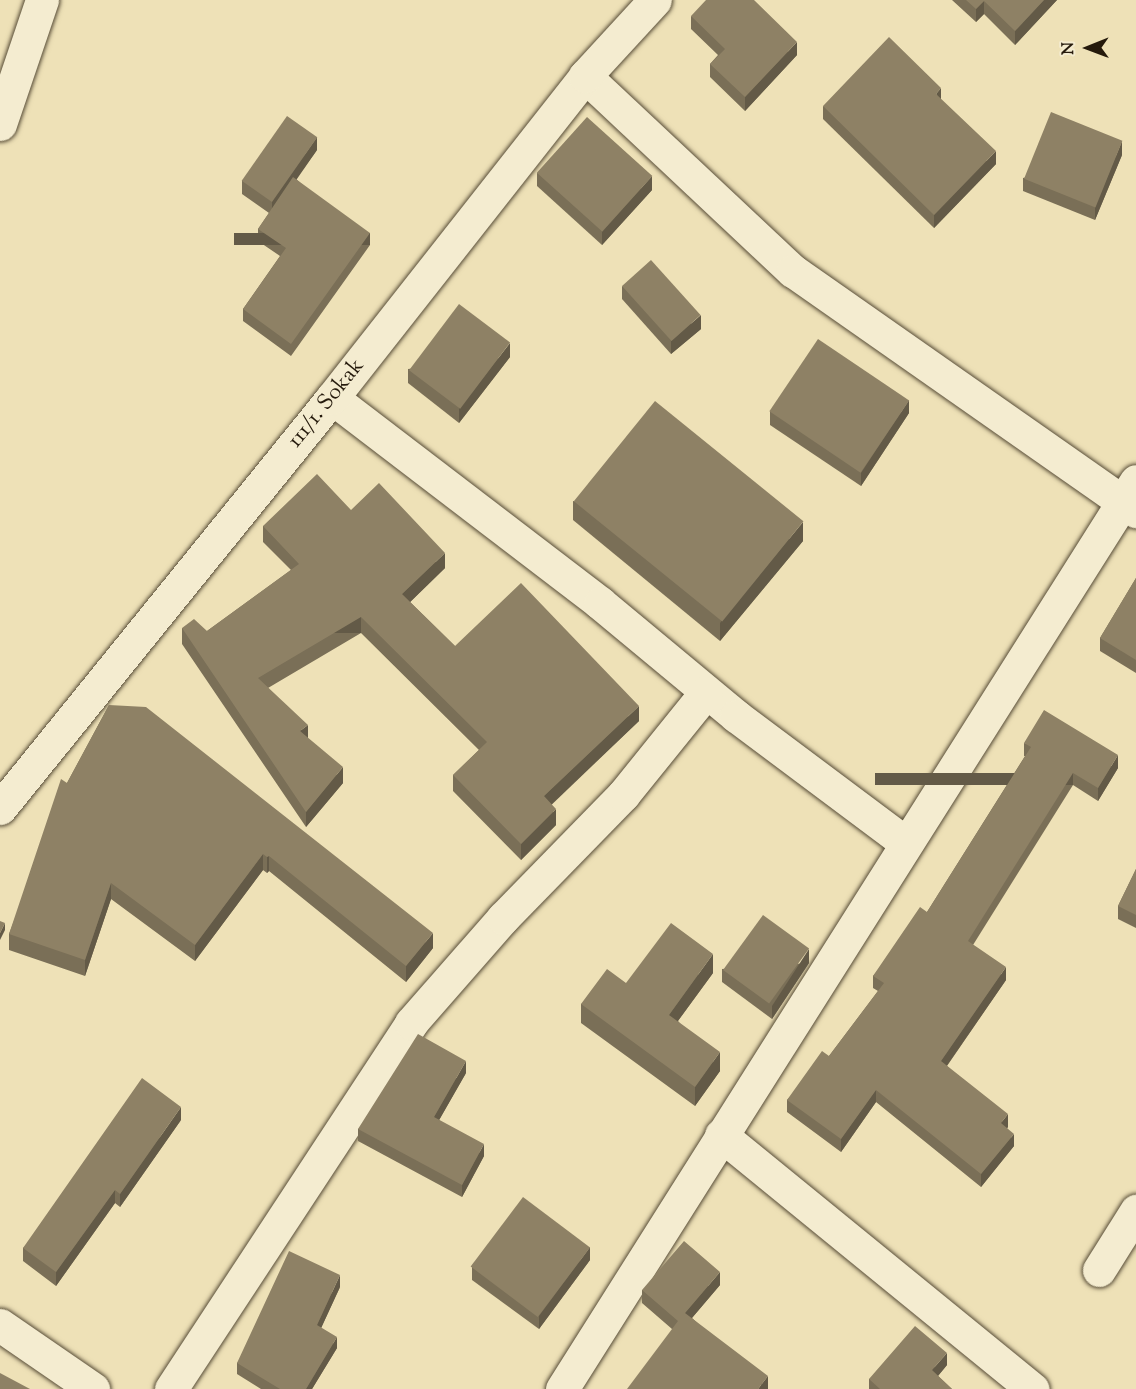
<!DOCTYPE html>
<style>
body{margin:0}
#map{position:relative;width:1136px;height:1389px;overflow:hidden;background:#eee1b7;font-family:"Sorts Mill Goudy",serif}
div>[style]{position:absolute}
.roads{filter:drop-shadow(0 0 2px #574c37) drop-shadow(0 0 2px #574c37)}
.street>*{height:33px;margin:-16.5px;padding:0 16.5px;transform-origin:16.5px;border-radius:16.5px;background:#f4ecd0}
.secondary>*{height:33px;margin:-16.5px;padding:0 16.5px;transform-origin:16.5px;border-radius:16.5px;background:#f4ecd0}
.wall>*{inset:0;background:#7a6f57}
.shaded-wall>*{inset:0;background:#635a47;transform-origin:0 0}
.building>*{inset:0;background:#8e8165;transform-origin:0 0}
span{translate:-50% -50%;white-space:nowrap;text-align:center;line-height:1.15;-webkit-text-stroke:4.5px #f4ecd0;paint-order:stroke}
.street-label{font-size:22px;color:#251a0c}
.north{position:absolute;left:1058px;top:18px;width:60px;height:60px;-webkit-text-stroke:4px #f4ecd0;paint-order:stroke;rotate:269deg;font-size:16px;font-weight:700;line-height:24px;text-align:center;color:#251a0c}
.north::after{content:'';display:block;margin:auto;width:21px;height:27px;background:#251a0c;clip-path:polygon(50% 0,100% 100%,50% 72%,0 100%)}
</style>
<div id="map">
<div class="roads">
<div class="street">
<div style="left:585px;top:76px;width:285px;rotate:43.2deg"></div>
<div style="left:793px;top:271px;width:419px;rotate:35deg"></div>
<div style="left:332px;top:398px;width:337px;rotate:37.4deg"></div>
<div style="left:600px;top:603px;width:177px;rotate:39.7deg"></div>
<div style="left:736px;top:716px;width:212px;rotate:36.8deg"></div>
<div style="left:0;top:808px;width:528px;rotate:-51deg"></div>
<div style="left:332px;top:398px;width:410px;rotate:-51.8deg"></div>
<div style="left:585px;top:76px;width:103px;rotate:-47.4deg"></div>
<div style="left:721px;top:1135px;width:402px;rotate:39.2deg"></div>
<div style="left:1099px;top:1270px;width:70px;rotate:-57.9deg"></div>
<div style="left:171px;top:1389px;width:438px;rotate:-56.7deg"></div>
<div style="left:411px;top:1023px;width:140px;rotate:-48.8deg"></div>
<div style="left:503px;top:918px;width:172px;rotate:-45.7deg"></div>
<div style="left:623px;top:795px;width:132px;rotate:-51.1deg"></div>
<div style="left:562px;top:1389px;width:1074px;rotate:-57.7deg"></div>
</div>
<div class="secondary">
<div style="left:0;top:124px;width:131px;rotate:-71.3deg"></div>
<div style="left:0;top:1325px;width:113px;rotate:34.5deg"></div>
</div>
</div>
<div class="wall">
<div style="clip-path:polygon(952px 0,1057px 0,1015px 45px,984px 14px,976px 22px)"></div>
<div style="clip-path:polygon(691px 16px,797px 55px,745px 111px,710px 77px,710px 64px,718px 55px,691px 29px)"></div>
<div style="clip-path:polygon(823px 106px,996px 164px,934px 228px,823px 119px)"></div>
<div style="clip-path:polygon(317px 150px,296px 179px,370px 245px,291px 356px,243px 321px,243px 309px,280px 256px,258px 241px,258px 229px,269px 213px,242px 194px,242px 181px)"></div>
<div style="clip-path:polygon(1122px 155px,1095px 220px,1023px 191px,1023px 178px)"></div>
<div style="clip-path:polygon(537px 173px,652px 190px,602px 245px,537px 186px)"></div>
<div style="clip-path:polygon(622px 286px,701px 329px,671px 354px,622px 299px)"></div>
<div style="clip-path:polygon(510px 357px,459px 423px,408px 383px,408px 369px)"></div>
<div style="clip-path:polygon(770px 411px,909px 413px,861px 486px,770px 425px)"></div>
<div style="clip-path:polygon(573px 501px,803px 541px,720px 641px,573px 520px)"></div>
<div style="clip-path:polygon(351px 510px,445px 568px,410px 602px,455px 646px,639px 721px,551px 804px,556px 825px,521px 860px,453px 791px,453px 775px,479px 750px,361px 633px,268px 688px,343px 783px,306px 827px,182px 644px,182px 628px,207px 631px,291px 570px,263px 542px,263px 526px)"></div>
<div style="clip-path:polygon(1136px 578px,1136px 673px,1100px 651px,1100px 638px)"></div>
<div style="clip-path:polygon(109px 705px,433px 948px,406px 982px,269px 871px,267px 873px,263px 870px,195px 961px,111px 899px,85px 976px,9px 950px,9px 934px,67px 783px)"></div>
<div style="clip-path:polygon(1024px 743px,1118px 768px,1098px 801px,1073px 785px,973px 945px,1006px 980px,947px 1066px,1008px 1127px,1007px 1128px,1014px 1146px,981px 1187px,876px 1102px,841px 1152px,787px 1112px,787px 1100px,829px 1056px,878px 991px,873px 988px,873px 976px,927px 912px,1025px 756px,1024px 756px)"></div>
<div style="clip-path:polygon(1136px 869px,1136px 928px,1118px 919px,1118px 906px)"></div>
<div style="clip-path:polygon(809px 963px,772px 1019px,722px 982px,722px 969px)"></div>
<div style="clip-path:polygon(713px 973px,678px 1021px,720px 1071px,695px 1106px,581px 1023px,581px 1004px,626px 983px)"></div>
<div style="clip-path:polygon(466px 1073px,439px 1120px,484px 1156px,462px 1197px,358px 1141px,358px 1129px)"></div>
<div style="clip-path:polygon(181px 1120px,120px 1207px,115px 1203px,56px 1286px,23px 1261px,23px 1248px)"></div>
<div style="clip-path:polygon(590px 1260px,539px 1329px,472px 1280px,472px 1267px)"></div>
<div style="clip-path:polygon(720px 1285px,692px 1318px,768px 1389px,672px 1329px,642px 1303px,642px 1290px)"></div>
<div style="clip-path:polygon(340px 1287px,321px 1328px,337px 1348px,312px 1389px,261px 1389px,237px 1374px,237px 1363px)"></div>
<div style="clip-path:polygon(947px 1365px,938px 1376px,952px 1389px,869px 1389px,869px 1379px)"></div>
</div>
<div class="shaded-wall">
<div style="clip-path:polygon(1044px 0,1057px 0,1015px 45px,1015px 31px)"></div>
<div style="clip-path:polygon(984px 1px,984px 14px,976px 22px,976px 9px)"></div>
<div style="clip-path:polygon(797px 42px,797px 55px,745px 111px,745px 97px)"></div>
<div style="clip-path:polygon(941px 88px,941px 102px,936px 94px)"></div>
<div style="clip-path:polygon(317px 137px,317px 150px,272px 215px,272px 201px)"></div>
<div style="clip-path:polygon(1122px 141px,1122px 155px,1095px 220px,1095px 207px)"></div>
<div style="clip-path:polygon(996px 151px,996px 164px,934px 228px,934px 215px)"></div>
<div style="clip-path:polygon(652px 176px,652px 190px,602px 245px,602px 232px)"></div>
<div style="left:370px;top:233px;width:12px;height:136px;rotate:90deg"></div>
<div style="clip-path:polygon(701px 315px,701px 329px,671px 354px,671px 341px)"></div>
<div style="clip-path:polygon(510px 343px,510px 357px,459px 423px,459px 409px)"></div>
<div style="clip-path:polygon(909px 400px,909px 413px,861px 486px,861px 473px)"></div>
<div style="clip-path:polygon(803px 522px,803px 541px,720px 641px,720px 623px)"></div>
<div style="clip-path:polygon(445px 553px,445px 568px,402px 610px,402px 594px)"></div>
<div style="left:361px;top:617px;width:16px;height:120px;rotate:90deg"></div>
<div style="clip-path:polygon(639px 706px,639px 721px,544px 812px,544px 796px)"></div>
<div style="clip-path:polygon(308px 725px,308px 741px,300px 731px)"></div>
<div style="clip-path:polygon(1118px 755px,1118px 768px,1098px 801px,1098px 788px)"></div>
<div style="clip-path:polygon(343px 767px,343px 783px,306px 827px,306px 812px)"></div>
<div style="left:1073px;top:773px;width:12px;height:198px;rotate:90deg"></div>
<div style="clip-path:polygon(556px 809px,556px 825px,521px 860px,521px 844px)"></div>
<div style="clip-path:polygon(263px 854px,263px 870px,195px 961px,195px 945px)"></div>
<div style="clip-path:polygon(269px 856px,269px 871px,267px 873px,267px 857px)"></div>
<div style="clip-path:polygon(111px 883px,111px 899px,85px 976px,85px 960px)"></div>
<div style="clip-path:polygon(5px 923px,5px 930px,0 940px,0 933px)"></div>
<div style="clip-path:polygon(433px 933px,433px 948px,406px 982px,406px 966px)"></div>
<div style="clip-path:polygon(809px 949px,809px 963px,772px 1019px,772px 1006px)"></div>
<div style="clip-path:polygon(713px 954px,713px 973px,669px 1033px,669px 1015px)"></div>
<div style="clip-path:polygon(1006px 967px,1006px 980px,941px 1074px,941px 1061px)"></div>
<div style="clip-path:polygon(720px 1052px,720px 1071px,695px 1106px,695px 1087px)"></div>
<div style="clip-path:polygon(466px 1061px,466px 1073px,434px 1129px,434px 1117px)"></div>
<div style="clip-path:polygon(876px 1090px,876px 1102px,841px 1152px,841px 1139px)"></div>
<div style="clip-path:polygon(181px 1107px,181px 1120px,120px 1207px,120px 1194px)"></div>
<div style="clip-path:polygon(1008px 1114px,1008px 1127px,1001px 1135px,1001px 1123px)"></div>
<div style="clip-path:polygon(1014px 1134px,1014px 1146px,981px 1187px,981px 1174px)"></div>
<div style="clip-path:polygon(484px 1144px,484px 1156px,462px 1197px,462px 1185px)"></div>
<div style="clip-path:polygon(115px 1190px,115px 1203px,56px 1286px,56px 1272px)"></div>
<div style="clip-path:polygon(590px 1247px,590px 1260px,539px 1329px,539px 1316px)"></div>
<div style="clip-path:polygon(720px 1272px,720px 1285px,685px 1326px,685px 1313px)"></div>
<div style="clip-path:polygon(340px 1275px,340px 1287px,317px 1337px,317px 1325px)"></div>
<div style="clip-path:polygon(337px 1337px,337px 1348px,312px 1389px,306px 1389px)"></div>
<div style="clip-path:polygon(947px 1353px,947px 1365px,932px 1383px,932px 1370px)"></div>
<div style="clip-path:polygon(768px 1376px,768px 1389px,758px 1389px)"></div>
</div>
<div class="building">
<div style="clip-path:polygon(706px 0,754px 0,797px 42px,745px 97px,710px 64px,725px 49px,691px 16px)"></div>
<div style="clip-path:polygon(966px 0,1044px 0,1015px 31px,984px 1px,976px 9px)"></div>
<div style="clip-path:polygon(889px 37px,941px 88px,936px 94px,996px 151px,934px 215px,823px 106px)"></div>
<div style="left:1051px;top:112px;width:77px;height:72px;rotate:22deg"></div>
<div style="left:287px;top:116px;width:37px;height:79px;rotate:35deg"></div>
<div style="left:587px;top:117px;width:88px;height:75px;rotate:42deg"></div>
<div style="clip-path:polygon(293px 177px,370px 233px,291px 344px,243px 309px,286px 248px,258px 229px)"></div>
<div style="left:651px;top:260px;width:74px;height:39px;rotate:48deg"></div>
<div style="left:459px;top:304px;width:64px;height:83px;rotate:37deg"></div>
<div style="left:818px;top:339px;width:110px;height:87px;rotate:34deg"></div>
<div style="left:655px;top:401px;width:191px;height:129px;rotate:39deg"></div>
<div style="clip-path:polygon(317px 474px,351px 510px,379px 483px,445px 553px,402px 594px,455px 646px,521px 583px,639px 706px,544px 796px,556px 809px,521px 844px,453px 775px,487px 742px,361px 617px,258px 678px,308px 725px,300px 731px,343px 767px,306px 812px,182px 628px,194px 619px,207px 631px,299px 564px,263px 526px)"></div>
<div style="clip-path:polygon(1136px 578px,1136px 660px,1100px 638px)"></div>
<div style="clip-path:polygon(109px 705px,146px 707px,433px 933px,406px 966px,269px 856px,267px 857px,263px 854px,195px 945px,111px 883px,85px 960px,9px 934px,61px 779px,67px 783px)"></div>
<div style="clip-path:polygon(1044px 710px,1118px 755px,1098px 788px,1073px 773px,968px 941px,1006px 967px,941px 1061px,1008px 1114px,1001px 1123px,1014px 1134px,981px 1174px,876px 1090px,841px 1139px,787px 1100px,822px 1051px,829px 1056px,884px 983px,873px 976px,920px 907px,927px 912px,1031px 747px,1024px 743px)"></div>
<div style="clip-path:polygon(1136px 869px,1136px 915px,1118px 906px)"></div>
<div style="left:763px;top:915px;width:57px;height:68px;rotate:36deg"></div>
<div style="clip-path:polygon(0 921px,5px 923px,0 933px)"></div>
<div style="clip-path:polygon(671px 923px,713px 954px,669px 1015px,720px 1052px,695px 1087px,581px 1004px,607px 969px,626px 983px)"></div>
<div style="clip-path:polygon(418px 1034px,466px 1061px,434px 1117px,484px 1144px,462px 1185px,358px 1129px)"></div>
<div style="clip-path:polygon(142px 1078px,181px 1107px,120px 1194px,115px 1190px,56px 1272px,23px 1248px)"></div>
<div style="left:523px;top:1197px;width:84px;height:87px;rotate:37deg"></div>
<div style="clip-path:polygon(684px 1241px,720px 1272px,685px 1313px,768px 1376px,758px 1389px,627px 1389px,678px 1321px,642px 1290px)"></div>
<div style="clip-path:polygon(289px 1251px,340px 1275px,317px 1325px,337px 1337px,306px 1389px,280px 1389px,237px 1363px)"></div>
<div style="clip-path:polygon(915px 1326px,947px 1353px,932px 1370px,952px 1389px,880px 1389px,869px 1379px)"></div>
<div style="clip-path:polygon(0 1373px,30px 1389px,0 1389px)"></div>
</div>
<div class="street-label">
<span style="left:327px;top:404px;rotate:-51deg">111/1. Sokak</span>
</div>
<div class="north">N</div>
</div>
